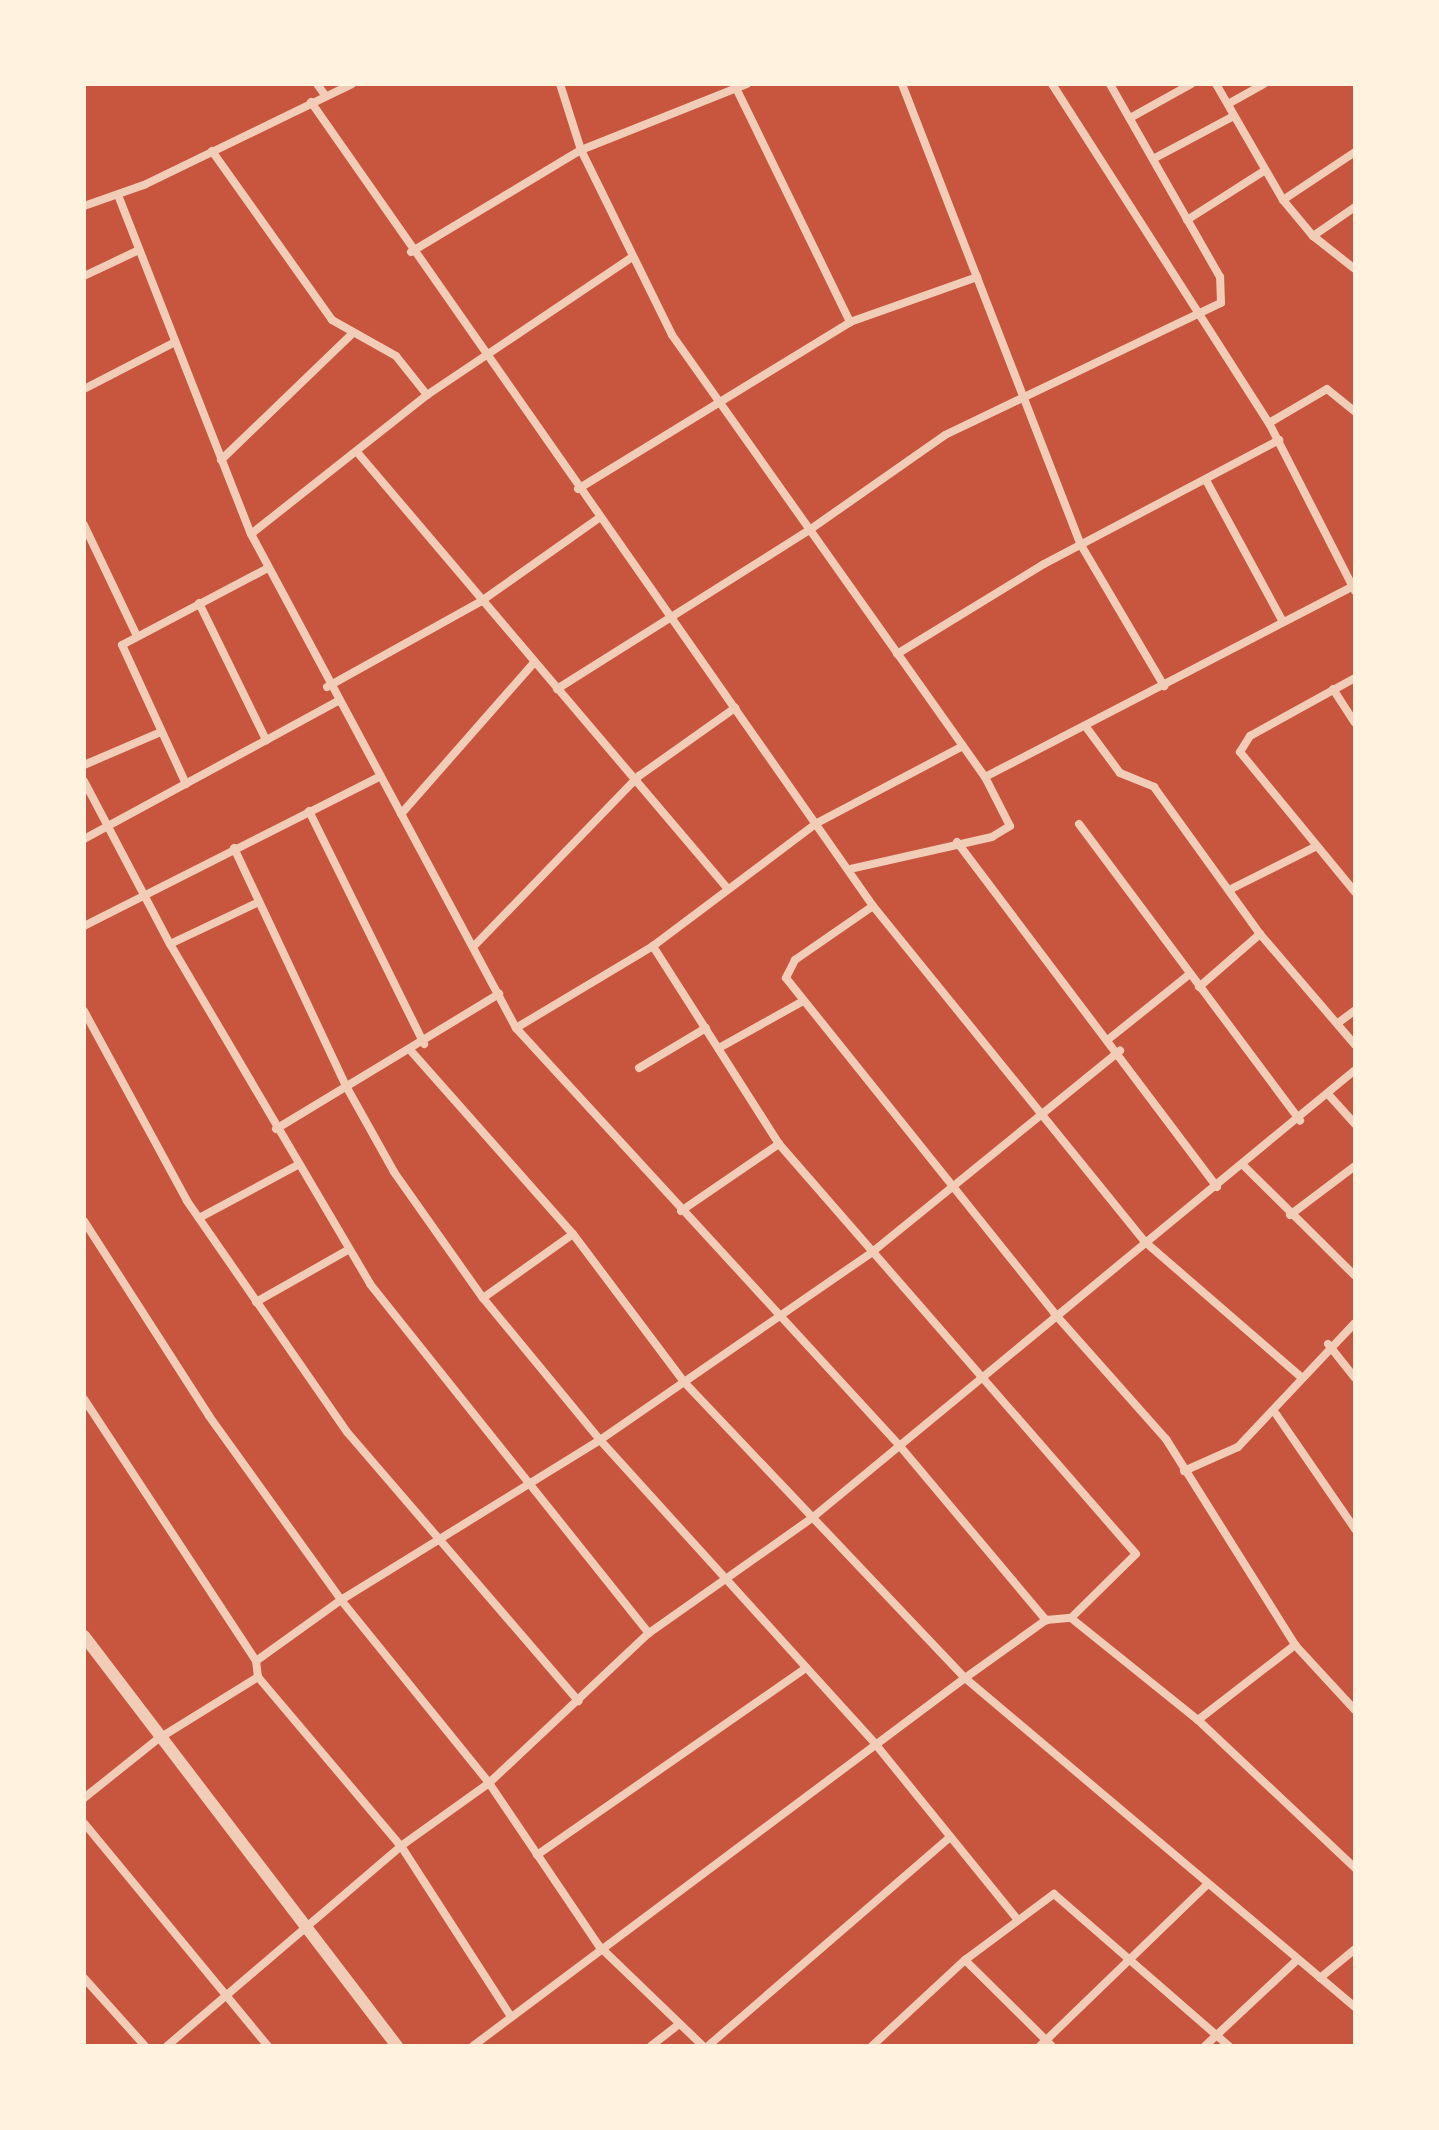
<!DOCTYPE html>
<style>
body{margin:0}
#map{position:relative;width:1439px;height:2130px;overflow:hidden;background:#c8553d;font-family:"Noto Sans",sans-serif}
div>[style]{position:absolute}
.minor>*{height:8px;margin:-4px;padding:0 4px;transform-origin:4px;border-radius:4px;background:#f1ccb7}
.tertiary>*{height:12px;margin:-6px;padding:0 6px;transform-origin:6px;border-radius:6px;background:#f1ccb7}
span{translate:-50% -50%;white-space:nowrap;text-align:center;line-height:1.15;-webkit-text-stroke:6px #fff3e0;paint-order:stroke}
.frame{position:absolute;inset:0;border:86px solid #fff3e0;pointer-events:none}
</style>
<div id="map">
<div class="minor">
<div style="left:317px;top:84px;width:14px;rotate:54deg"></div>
<div style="left:560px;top:84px;width:69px;rotate:72.3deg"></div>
<div style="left:581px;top:150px;width:206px;rotate:63.8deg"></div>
<div style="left:672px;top:335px;width:542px;rotate:54.7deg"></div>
<div style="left:985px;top:777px;width:55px;rotate:63deg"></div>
<div style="left:1010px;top:826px;width:21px;rotate:149deg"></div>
<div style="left:992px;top:837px;width:146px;rotate:167.3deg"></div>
<div style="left:902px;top:84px;width:495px;rotate:68.8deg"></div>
<div style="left:1081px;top:545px;width:164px;rotate:59.5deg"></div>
<div style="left:1052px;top:84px;width:403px;rotate:57.4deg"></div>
<div style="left:1269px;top:423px;width:189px;rotate:62.9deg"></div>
<div style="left:1216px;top:84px;width:134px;rotate:60deg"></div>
<div style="left:1283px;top:200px;width:47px;rotate:50.2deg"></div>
<div style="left:1313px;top:236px;width:53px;rotate:38.2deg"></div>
<div style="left:735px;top:86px;width:263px;rotate:64deg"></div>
<div style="left:311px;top:102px;width:981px;rotate:55.05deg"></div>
<div style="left:873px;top:906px;width:431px;rotate:51deg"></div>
<div style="left:1144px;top:1241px;width:206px;rotate:40.9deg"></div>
<div style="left:1228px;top:104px;width:41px;rotate:-29.1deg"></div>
<div style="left:1130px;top:118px;width:70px;rotate:-29.1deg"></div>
<div style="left:212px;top:151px;width:207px;rotate:54.6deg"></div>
<div style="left:332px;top:320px;width:73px;rotate:29.4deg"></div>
<div style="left:396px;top:356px;width:50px;rotate:51.5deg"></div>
<div style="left:1153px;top:159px;width:92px;rotate:-28deg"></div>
<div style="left:118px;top:195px;width:364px;rotate:68.6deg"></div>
<div style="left:251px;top:534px;width:561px;rotate:61.79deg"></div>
<div style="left:516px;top:1028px;width:566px;rotate:47.43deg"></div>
<div style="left:899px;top:1445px;width:229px;rotate:50deg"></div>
<div style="left:1283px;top:200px;width:87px;rotate:-33.7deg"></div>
<div style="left:84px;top:206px;width:64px;rotate:-19.3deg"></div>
<div style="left:144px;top:185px;width:231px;rotate:-25.9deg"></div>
<div style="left:1187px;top:220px;width:91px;rotate:-32.5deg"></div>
<div style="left:1313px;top:236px;width:51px;rotate:-34.6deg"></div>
<div style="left:411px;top:252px;width:198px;rotate:-31deg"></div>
<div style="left:581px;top:150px;width:179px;rotate:-21.7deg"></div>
<div style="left:84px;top:276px;width:61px;rotate:-25.3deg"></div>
<div style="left:84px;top:389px;width:102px;rotate:-27.3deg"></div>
<div style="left:1269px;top:423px;width:67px;rotate:-30.4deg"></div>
<div style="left:1327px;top:389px;width:36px;rotate:39deg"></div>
<div style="left:357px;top:452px;width:573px;rotate:49.67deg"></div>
<div style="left:221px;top:460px;width:180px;rotate:-43.9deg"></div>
<div style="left:1207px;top:482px;width:159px;rotate:61.5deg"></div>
<div style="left:578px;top:489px;width:319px;rotate:-31.5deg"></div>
<div style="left:850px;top:322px;width:135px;rotate:-19.5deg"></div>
<div style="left:84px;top:525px;width:121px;rotate:64.5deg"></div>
<div style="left:251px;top:534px;width:224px;rotate:-38.3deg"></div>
<div style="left:427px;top:395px;width:247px;rotate:-33.9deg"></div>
<div style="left:199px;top:603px;width:153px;rotate:63.9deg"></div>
<div style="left:897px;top:654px;width:172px;rotate:-31.5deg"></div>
<div style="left:1044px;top:564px;width:266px;rotate:-27.8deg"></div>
<div style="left:1355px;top:678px;width:120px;rotate:151.1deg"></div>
<div style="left:1250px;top:736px;width:19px;rotate:122deg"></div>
<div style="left:1240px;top:752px;width:181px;rotate:50.6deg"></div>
<div style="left:327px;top:687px;width:175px;rotate:-29.1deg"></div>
<div style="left:480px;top:602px;width:146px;rotate:-35.2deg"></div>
<div style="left:557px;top:689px;width:297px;rotate:-32.2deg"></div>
<div style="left:808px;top:531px;width:167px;rotate:-35deg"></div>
<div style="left:945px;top:435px;width:306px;rotate:-25.6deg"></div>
<div style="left:1221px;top:303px;width:26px;rotate:-92deg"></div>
<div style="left:1220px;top:277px;width:222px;rotate:-119.7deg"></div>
<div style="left:1333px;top:689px;width:40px;rotate:57.1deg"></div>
<div style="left:1086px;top:727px;width:57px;rotate:53.5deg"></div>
<div style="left:1120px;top:773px;width:37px;rotate:22deg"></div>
<div style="left:1154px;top:787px;width:181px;rotate:54.2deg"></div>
<div style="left:1260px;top:934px;width:146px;rotate:49.4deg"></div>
<div style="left:84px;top:765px;width:84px;rotate:-23.2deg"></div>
<div style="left:985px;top:777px;width:417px;rotate:-27.4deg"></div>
<div style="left:84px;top:781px;width:184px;rotate:62.2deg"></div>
<div style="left:170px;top:944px;width:394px;rotate:59.5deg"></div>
<div style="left:370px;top:1284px;width:447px;rotate:51.4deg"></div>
<div style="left:186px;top:784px;width:153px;rotate:-114.7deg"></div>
<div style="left:122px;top:645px;width:165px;rotate:-27.8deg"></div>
<div style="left:309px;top:811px;width:260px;rotate:63.7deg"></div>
<div style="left:401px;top:814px;width:200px;rotate:-48.7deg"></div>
<div style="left:1079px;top:824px;width:370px;rotate:53.3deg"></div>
<div style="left:84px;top:839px;width:287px;rotate:-28.5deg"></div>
<div style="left:957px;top:842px;width:432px;rotate:53deg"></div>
<div style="left:234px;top:848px;width:263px;rotate:64.8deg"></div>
<div style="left:346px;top:1086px;width:98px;rotate:60.8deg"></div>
<div style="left:394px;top:1172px;width:154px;rotate:54.8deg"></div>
<div style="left:483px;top:1298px;width:184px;rotate:50.5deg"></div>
<div style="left:600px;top:1440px;width:413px;rotate:47.8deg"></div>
<div style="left:877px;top:1746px;width:223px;rotate:51deg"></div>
<div style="left:1229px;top:890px;width:98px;rotate:-26.6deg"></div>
<div style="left:873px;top:906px;width:95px;rotate:145.3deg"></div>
<div style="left:795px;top:960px;width:20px;rotate:117deg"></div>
<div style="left:786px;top:978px;width:429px;rotate:51.3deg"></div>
<div style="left:1054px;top:1313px;width:169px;rotate:48.4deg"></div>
<div style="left:1166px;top:1439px;width:243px;rotate:57.9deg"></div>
<div style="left:1295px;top:1645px;width:88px;rotate:47.3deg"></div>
<div style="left:84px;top:926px;width:328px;rotate:-26.8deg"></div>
<div style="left:170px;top:944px;width:98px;rotate:-25.3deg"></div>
<div style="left:474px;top:946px;width:237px;rotate:-45.9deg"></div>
<div style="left:639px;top:776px;width:118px;rotate:-35.3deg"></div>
<div style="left:1199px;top:987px;width:81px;rotate:-41deg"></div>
<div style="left:84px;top:1011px;width:216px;rotate:61.5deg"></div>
<div style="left:187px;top:1201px;width:281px;rotate:55.3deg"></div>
<div style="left:347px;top:1432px;width:355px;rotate:49.3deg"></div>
<div style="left:1338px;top:1023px;width:21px;rotate:-37deg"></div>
<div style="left:516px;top:1028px;width:160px;rotate:-30.9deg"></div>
<div style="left:653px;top:946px;width:205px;rotate:-36.9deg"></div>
<div style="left:817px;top:823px;width:165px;rotate:-27.8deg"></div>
<div style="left:1110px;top:1038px;width:102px;rotate:-38.7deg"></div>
<div style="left:719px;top:1048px;width:96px;rotate:-29.2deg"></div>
<div style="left:411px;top:1051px;width:244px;rotate:48.5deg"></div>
<div style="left:573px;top:1234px;width:186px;rotate:53.1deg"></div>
<div style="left:685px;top:1383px;width:407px;rotate:46.5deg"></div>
<div style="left:965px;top:1678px;width:510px;rotate:40.15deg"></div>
<div style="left:639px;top:1068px;width:78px;rotate:-30.8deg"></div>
<div style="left:1328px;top:1094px;width:40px;rotate:48deg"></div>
<div style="left:276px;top:1129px;width:261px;rotate:-31.2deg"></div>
<div style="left:1244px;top:1166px;width:156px;rotate:44.7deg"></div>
<div style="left:681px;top:1211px;width:119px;rotate:-34.4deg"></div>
<div style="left:1290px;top:1215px;width:81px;rotate:-37deg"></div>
<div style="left:199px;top:1218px;width:112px;rotate:-28.2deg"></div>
<div style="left:84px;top:1221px;width:232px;rotate:57.3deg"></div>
<div style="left:209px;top:1416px;width:226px;rotate:54.3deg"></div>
<div style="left:341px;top:1600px;width:235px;rotate:51deg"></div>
<div style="left:489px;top:1783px;width:197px;rotate:56deg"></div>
<div style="left:599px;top:1946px;width:144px;rotate:43.9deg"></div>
<div style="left:483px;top:1298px;width:110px;rotate:-35.4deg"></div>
<div style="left:256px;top:1302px;width:106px;rotate:-29.5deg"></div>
<div style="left:1328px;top:1344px;width:43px;rotate:51.5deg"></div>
<div style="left:84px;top:1399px;width:313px;rotate:56.7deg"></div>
<div style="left:1276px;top:1414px;width:140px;rotate:55.5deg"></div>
<div style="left:1184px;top:1471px;width:59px;rotate:-24deg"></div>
<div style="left:1238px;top:1447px;width:170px;rotate:-46.7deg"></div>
<div style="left:1071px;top:1618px;width:163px;rotate:38.8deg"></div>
<div style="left:1198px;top:1720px;width:216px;rotate:43.3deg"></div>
<div style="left:258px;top:1677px;width:221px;rotate:49.8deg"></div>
<div style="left:401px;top:1846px;width:201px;rotate:57.2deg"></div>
<div style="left:1198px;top:1720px;width:123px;rotate:-37.7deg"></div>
<div style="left:84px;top:1798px;width:95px;rotate:-38.6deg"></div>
<div style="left:158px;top:1739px;width:118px;rotate:-31.8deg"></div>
<div style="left:258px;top:1677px;width:16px;rotate:-97deg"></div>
<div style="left:256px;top:1661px;width:105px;rotate:-35.7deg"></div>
<div style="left:341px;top:1600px;width:304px;rotate:-31.7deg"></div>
<div style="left:600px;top:1440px;width:329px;rotate:-34.6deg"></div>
<div style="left:871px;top:1253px;width:321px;rotate:-39.1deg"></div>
<div style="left:84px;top:1823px;width:289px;rotate:50.5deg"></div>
<div style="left:537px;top:1855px;width:328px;rotate:-34.8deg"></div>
<div style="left:965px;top:1960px;width:122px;rotate:44.7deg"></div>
<div style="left:84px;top:1978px;width:91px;rotate:48.1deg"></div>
<div style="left:1320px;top:1978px;width:45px;rotate:-39.6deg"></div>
<div style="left:167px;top:2046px;width:308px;rotate:-40.5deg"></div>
<div style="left:401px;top:1846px;width:108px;rotate:-35.6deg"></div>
<div style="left:489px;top:1783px;width:219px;rotate:-43.2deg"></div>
<div style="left:649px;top:1633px;width:199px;rotate:-35.2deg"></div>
<div style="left:812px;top:1518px;width:704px;rotate:-39.52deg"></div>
<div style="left:473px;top:2046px;width:614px;rotate:-36.8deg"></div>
<div style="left:965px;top:1678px;width:100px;rotate:-35.6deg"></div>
<div style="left:1046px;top:1620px;width:25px;rotate:-5deg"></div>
<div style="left:1071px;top:1618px;width:91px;rotate:-44.6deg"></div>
<div style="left:1136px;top:1554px;width:544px;rotate:-131.05deg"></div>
<div style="left:779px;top:1144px;width:235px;rotate:-122.5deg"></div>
<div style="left:651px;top:2046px;width:34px;rotate:-38deg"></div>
<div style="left:708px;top:2046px;width:318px;rotate:-40.8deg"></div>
<div style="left:872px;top:2046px;width:127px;rotate:-42.8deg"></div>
<div style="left:965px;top:1960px;width:111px;rotate:-36.6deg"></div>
<div style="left:1054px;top:1894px;width:232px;rotate:41deg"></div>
<div style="left:1040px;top:2046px;width:233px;rotate:-44deg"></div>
<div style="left:1205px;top:2046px;width:127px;rotate:-43.1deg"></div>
</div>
<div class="tertiary">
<div style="left:84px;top:1636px;width:516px;rotate:52.64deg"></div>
</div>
<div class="frame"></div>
</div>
